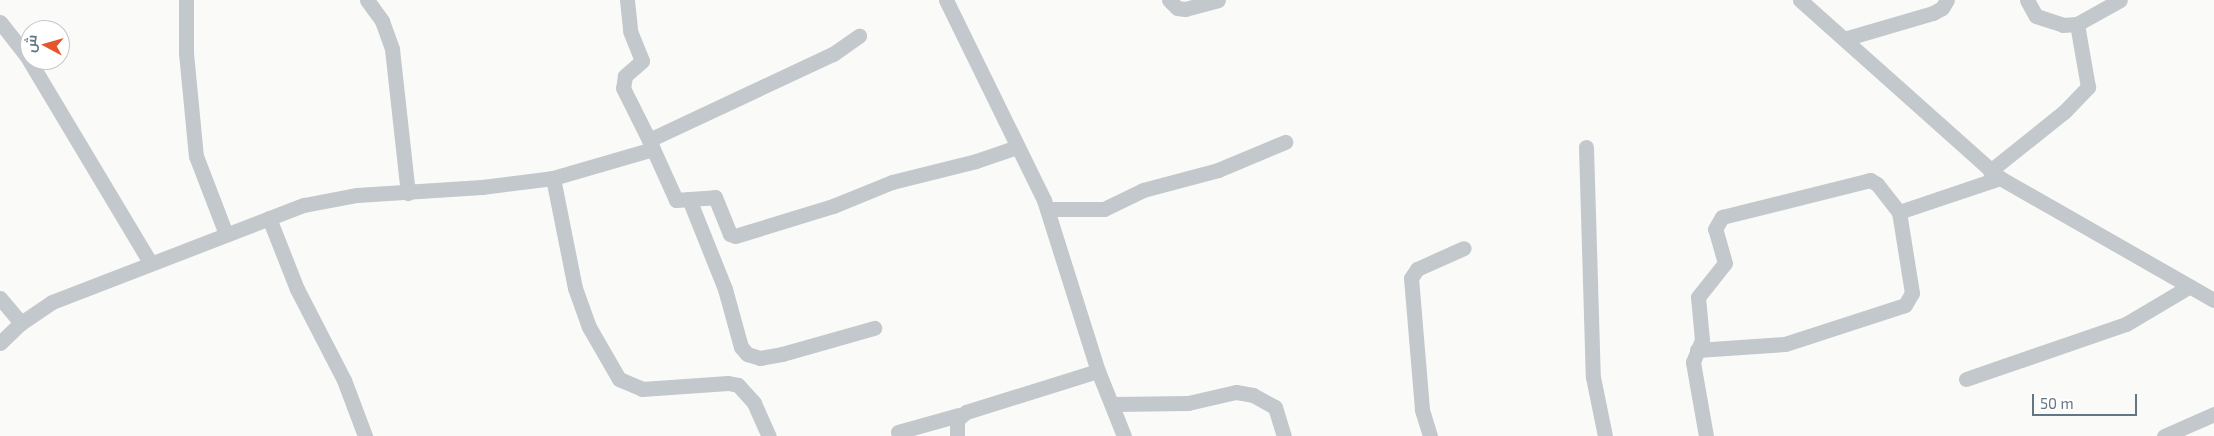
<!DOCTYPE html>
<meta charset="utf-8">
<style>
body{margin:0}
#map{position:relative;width:2214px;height:436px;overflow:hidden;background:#fafaf8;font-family:"Exo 2",Cairo,sans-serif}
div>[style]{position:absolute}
.minor>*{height:15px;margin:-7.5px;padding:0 7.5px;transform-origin:7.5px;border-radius:7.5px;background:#c3c8cc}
span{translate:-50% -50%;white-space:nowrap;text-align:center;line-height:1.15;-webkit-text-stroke:5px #fff;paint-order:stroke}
.north{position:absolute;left:20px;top:20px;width:50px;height:50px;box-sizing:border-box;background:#fff;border:1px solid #c1c8cd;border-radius:50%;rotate:276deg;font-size:14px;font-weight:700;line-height:20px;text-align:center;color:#657683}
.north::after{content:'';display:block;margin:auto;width:18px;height:22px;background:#e4572e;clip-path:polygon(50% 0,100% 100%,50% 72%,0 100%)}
.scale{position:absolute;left:2032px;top:394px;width:105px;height:22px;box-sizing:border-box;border:2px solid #657683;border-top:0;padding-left:6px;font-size:15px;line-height:18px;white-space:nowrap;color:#657683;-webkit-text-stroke:4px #fff;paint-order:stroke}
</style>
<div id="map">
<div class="minor">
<div style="left:186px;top:0;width:53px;rotate:90deg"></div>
<div style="left:186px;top:53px;width:103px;rotate:84.5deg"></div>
<div style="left:196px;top:156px;width:84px;rotate:69deg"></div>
<div style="left:367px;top:0;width:26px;rotate:54deg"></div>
<div style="left:382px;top:21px;width:30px;rotate:70deg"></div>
<div style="left:392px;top:49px;width:145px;rotate:83.7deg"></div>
<div style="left:627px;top:0;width:31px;rotate:84deg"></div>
<div style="left:630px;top:31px;width:32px;rotate:68deg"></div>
<div style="left:642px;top:61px;width:23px;rotate:139deg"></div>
<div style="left:625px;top:76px;width:12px;rotate:99deg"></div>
<div style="left:623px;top:88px;width:58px;rotate:63.4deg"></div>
<div style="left:946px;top:0;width:223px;rotate:63.9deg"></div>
<div style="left:1044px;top:200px;width:179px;rotate:72.5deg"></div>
<div style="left:1098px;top:371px;width:70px;rotate:68.2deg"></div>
<div style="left:1169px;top:0;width:11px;rotate:45deg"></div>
<div style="left:1177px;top:8px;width:8px;rotate:7deg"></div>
<div style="left:1185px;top:9px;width:34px;rotate:-15deg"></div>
<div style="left:1800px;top:0;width:268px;rotate:41.7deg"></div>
<div style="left:2000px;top:178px;width:246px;rotate:29.7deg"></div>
<div style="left:2027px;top:0;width:18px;rotate:61deg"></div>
<div style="left:2036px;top:16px;width:28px;rotate:18deg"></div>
<div style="left:2063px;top:25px;width:14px;rotate:-4deg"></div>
<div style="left:2077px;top:24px;width:49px;rotate:-29.2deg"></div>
<div style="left:0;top:22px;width:42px;rotate:51.8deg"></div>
<div style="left:26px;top:55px;width:241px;rotate:59.1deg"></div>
<div style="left:1844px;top:39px;width:93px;rotate:-16.3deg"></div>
<div style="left:1933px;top:13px;width:10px;rotate:-29deg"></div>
<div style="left:1942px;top:8px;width:9px;rotate:-58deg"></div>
<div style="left:1586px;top:147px;width:230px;rotate:88.3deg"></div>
<div style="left:1593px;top:377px;width:60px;rotate:78.5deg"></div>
<div style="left:653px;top:149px;width:10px;rotate:-114deg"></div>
<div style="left:649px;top:140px;width:203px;rotate:-25.1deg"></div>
<div style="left:833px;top:54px;width:32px;rotate:-35deg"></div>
<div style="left:1990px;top:171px;width:95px;rotate:-38.6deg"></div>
<div style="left:2064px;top:112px;width:35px;rotate:-46deg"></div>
<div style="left:2088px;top:87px;width:64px;rotate:-99.9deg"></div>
<div style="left:553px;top:178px;width:104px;rotate:-16.2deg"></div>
<div style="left:653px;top:149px;width:56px;rotate:65.7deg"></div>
<div style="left:676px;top:200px;width:39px;rotate:-4deg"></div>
<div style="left:715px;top:197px;width:40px;rotate:68deg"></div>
<div style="left:730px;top:234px;width:5px;rotate:22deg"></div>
<div style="left:735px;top:236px;width:102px;rotate:-17deg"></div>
<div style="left:833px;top:206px;width:64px;rotate:-22.1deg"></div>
<div style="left:892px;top:182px;width:87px;rotate:-14deg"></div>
<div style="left:976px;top:161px;width:43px;rotate:-18.9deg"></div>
<div style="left:689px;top:199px;width:97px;rotate:68.2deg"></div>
<div style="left:725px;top:289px;width:60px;rotate:74.6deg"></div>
<div style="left:741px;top:347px;width:9px;rotate:49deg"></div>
<div style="left:747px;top:354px;width:14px;rotate:17deg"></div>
<div style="left:760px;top:358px;width:22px;rotate:-10deg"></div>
<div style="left:782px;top:354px;width:96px;rotate:-15.8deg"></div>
<div style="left:1047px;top:209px;width:57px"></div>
<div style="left:1104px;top:209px;width:43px;rotate:-26deg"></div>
<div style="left:1143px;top:190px;width:78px;rotate:-14.9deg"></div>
<div style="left:1218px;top:170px;width:73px;rotate:-22.7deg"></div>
<div style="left:269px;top:218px;width:76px;rotate:68.5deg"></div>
<div style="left:297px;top:289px;width:102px;rotate:62.7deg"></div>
<div style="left:344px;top:380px;width:60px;rotate:69.4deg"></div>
<div style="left:0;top:298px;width:33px;rotate:50deg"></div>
<div style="left:0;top:343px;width:29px;rotate:-44deg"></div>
<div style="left:21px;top:323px;width:37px;rotate:-34deg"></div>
<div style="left:52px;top:302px;width:270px;rotate:-21.1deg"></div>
<div style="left:304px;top:205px;width:54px;rotate:-10.7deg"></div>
<div style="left:357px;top:195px;width:125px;rotate:-3.7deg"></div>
<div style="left:482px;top:187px;width:72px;rotate:-7.2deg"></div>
<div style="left:553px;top:178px;width:112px;rotate:78.7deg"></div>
<div style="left:575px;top:288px;width:41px;rotate:70.3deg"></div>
<div style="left:589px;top:327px;width:60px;rotate:60deg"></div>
<div style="left:619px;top:379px;width:25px;rotate:23deg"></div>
<div style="left:642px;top:389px;width:86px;rotate:-4deg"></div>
<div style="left:728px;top:383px;width:10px;rotate:11deg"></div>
<div style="left:738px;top:385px;width:24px;rotate:48deg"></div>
<div style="left:754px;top:403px;width:36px;rotate:66deg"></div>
<div style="left:1697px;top:350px;width:88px;rotate:-3.9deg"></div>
<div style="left:1785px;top:344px;width:126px;rotate:-18deg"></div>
<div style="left:1905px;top:305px;width:14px;rotate:-60deg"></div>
<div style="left:1912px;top:293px;width:82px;rotate:-99.1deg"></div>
<div style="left:1966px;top:379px;width:169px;rotate:-19deg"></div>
<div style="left:2126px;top:324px;width:74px;rotate:-30.7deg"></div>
<div style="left:1113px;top:404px;width:75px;rotate:-0.8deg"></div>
<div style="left:1188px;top:403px;width:49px;rotate:-12.9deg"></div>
<div style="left:1236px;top:392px;width:17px;rotate:10deg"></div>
<div style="left:1253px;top:395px;width:25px;rotate:29deg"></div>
<div style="left:1275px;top:407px;width:30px;rotate:73deg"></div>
<div style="left:898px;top:432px;width:63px;rotate:-15.6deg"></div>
<div style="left:957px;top:436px;width:16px;rotate:-90deg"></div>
<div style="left:957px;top:420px;width:12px;rotate:-42deg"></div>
<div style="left:966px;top:412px;width:138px;rotate:-17.3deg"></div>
<div style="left:1430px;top:436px;width:28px;rotate:-107deg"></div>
<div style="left:1422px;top:409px;width:131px;rotate:-94.8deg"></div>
<div style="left:1411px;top:278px;width:11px;rotate:-56deg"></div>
<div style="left:1417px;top:269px;width:51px;rotate:-24.1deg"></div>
<div style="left:1706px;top:436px;width:75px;rotate:-100deg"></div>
<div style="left:1693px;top:362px;width:24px;rotate:-68deg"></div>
<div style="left:1702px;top:340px;width:43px;rotate:-95.3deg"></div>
<div style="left:1698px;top:297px;width:43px;rotate:-51.5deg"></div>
<div style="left:1725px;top:263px;width:35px;rotate:-106deg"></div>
<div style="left:1715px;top:229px;width:14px;rotate:-60deg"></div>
<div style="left:1722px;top:217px;width:153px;rotate:-14deg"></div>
<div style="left:1870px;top:180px;width:8px;rotate:30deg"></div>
<div style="left:1877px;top:184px;width:36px;rotate:52deg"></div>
<div style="left:1899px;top:212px;width:107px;rotate:-18.6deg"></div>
<div style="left:2164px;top:436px;width:55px;rotate:-23.7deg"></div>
</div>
<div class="north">ش</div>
<div class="scale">50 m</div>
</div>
